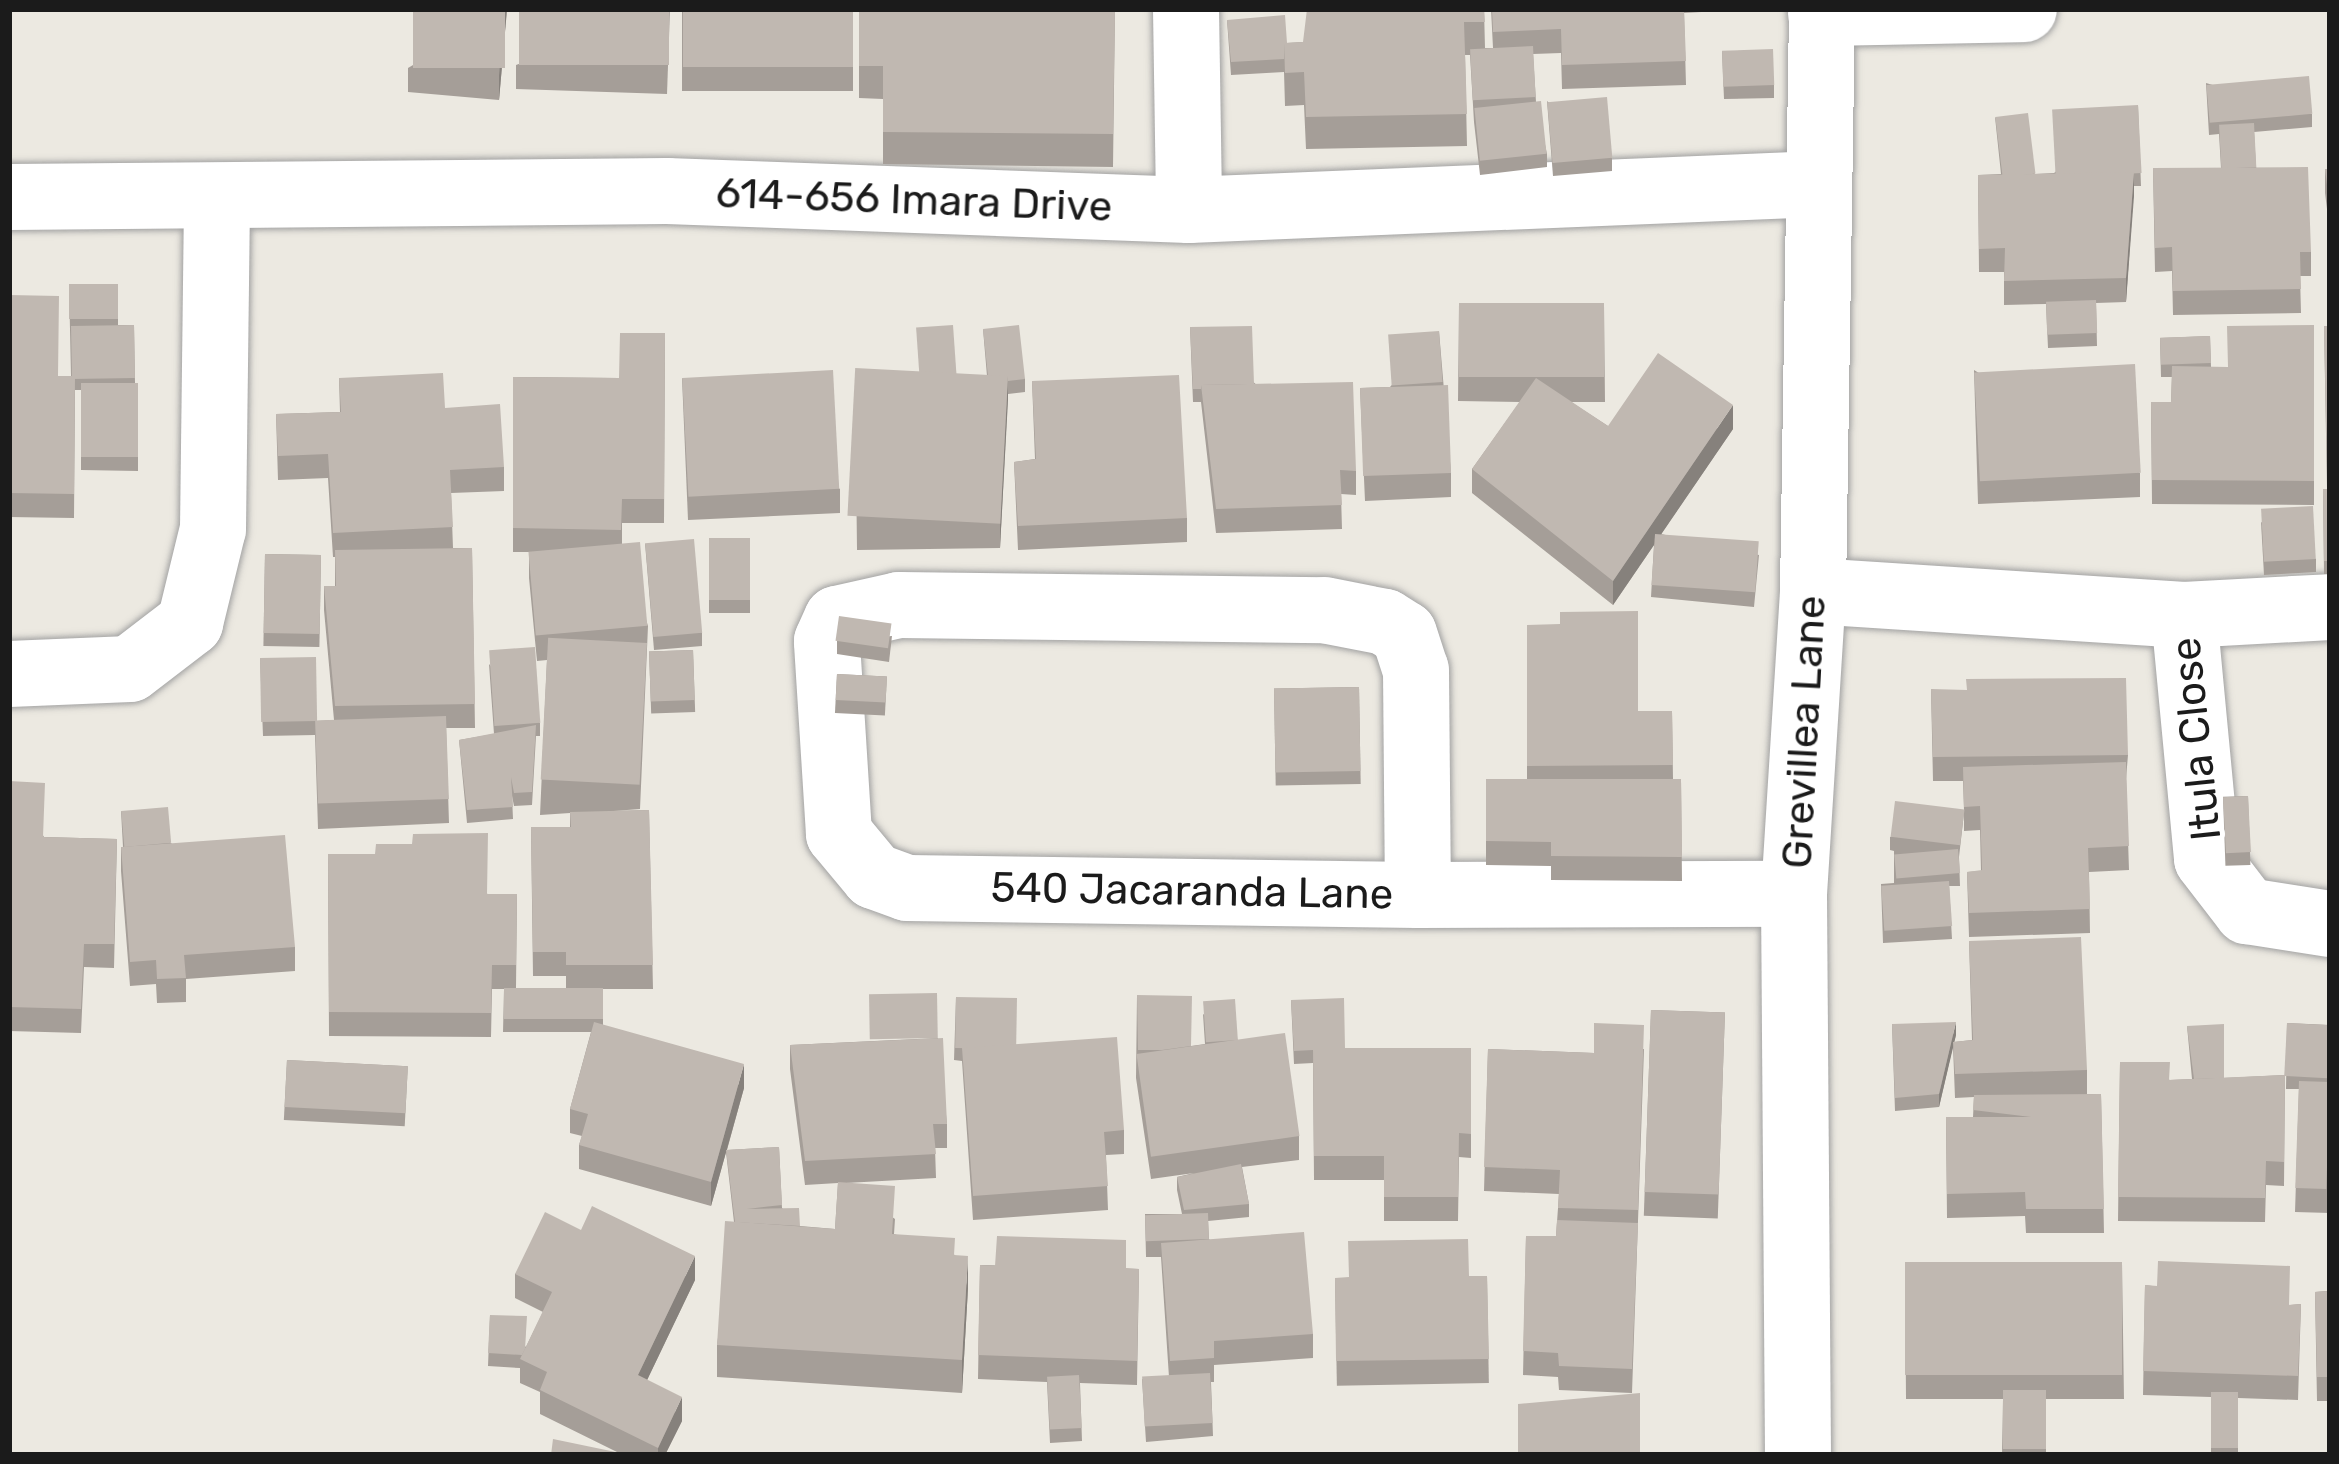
<!DOCTYPE html>
<style>
body{margin:0}
#map{position:relative;width:2339px;height:1464px;overflow:hidden;background:#ece9e1;font-family:Rubik,sans-serif}
div>[style]{position:absolute}
.roads{filter:drop-shadow(0 0 3px #a2a2a2) drop-shadow(0 0 3px #a2a2a2)}
.street>*{height:66px;margin:-33px;padding:0 33px;transform-origin:33px;border-radius:33px;background:#fff}
.wall>*{inset:0;background:#a59e98;transform-origin:0 0}
.shaded-wall>*{inset:0;background:#86817c}
.building>*{inset:0;background:#c0b8b1;transform-origin:0 0}
span{translate:-50% -50%;white-space:nowrap;text-align:center;line-height:1.15;-webkit-text-stroke:10px #fff;paint-order:stroke}
.street-label{font-size:42px;color:#1b1b1b}
.frame{position:absolute;inset:0;border:12px solid #1b1b1b;pointer-events:none}
</style>
<div id="map">
<div class="roads">
<div class="street">
<div style="left:1186px;top:9px;width:201px;rotate:89.1deg"></div>
<div style="left:1821px;top:13px;width:203px;rotate:-1.1deg"></div>
<div style="left:9px;top:197px;width:658px;rotate:-0.52deg"></div>
<div style="left:667px;top:191px;width:522px;rotate:2.08deg"></div>
<div style="left:1189px;top:210px;width:630px;rotate:-2.37deg"></div>
<div style="left:1813px;top:591px;width:372px;rotate:3.7deg"></div>
<div style="left:2184px;top:615px;width:146px;rotate:-3.1deg"></div>
<div style="left:899px;top:605px;width:425px;rotate:0.7deg"></div>
<div style="left:1324px;top:610px;width:62px;rotate:11.1deg"></div>
<div style="left:1385px;top:622px;width:22px;rotate:32deg"></div>
<div style="left:1404px;top:634px;width:38px;rotate:72deg"></div>
<div style="left:1416px;top:670px;width:225px;rotate:89.5deg"></div>
<div style="left:1418px;top:895px;width:511px;rotate:-179.22deg"></div>
<div style="left:907px;top:888px;width:35px;rotate:-160deg"></div>
<div style="left:874px;top:876px;width:55px;rotate:-129.8deg"></div>
<div style="left:839px;top:834px;width:193px;rotate:-93.6deg"></div>
<div style="left:827px;top:641px;width:24px;rotate:-66deg"></div>
<div style="left:837px;top:619px;width:64px;rotate:-12.7deg"></div>
<div style="left:2184px;top:615px;width:245px;rotate:84.6deg"></div>
<div style="left:2207px;top:859px;width:66px;rotate:52.4deg"></div>
<div style="left:2247px;top:911px;width:84px;rotate:8.9deg"></div>
<div style="left:9px;top:674px;width:121px;rotate:-2.4deg"></div>
<div style="left:130px;top:669px;width:76px;rotate:-37.5deg"></div>
<div style="left:190px;top:623px;width:97px;rotate:-76.3deg"></div>
<div style="left:213px;top:529px;width:329px;rotate:-89.3deg"></div>
<div style="left:1418px;top:895px;width:376px;rotate:-0.2deg"></div>
<div style="left:1798px;top:1455px;width:561px;rotate:-90.41deg"></div>
<div style="left:1794px;top:894px;width:304px;rotate:-86.4deg"></div>
<div style="left:1813px;top:591px;width:582px;rotate:-89.11deg"></div>
</div>
</div>
<div class="wall">
<div style="clip-path:polygon(507px 9px,499px 100px,408px 92px,408px 68px)"></div>
<div style="clip-path:polygon(670px 9px,667px 94px,516px 89px,516px 65px)"></div>
<div style="left:682px;top:9px;width:171px;height:82px"></div>
<div style="clip-path:polygon(859px 9px,1115px 9px,1113px 167px,883px 164px,883px 99px,859px 98px)"></div>
<div style="clip-path:polygon(1484px 9px,1485px 48px,1493px 48px,1491px 9px,1719px 9px,1719px 11px,1684px 13px,1686px 85px,1562px 89px,1561px 53px,1533px 54px,1536px 102px,1547px 154px,1547px 167px,1480px 175px,1474px 122px,1470px 55px,1465px 55px,1467px 146px,1306px 149px,1304px 105px,1285px 106px,1284px 72px,1231px 75px,1227px 20px,1287px 43px,1303px 42px)"></div>
<div style="clip-path:polygon(1722px 51px,1774px 85px,1774px 98px,1724px 99px)"></div>
<div style="clip-path:polygon(2206px 83px,2312px 114px,2312px 127px,2254px 132px,2256px 167px,2311px 252px,2311px 276px,2300px 276px,2301px 313px,2173px 315px,2172px 271px,2155px 272px,2153px 168px,2221px 168px,2219px 134px,2209px 135px)"></div>
<div style="clip-path:polygon(1547px 101px,1612px 158px,1612px 171px,1553px 176px)"></div>
<div style="clip-path:polygon(2138px 105px,2141px 186px,2134px 186px,2126px 302px,2096px 303px,2097px 346px,2048px 348px,2046px 304px,2004px 305px,2004px 272px,1979px 272px,1978px 175px,2001px 174px,1995px 117px,2035px 174px,2054px 173px)"></div>
<div style="clip-path:polygon(2325px 169px,2330px 169px,2330px 233px,2325px 193px)"></div>
<div style="clip-path:polygon(69px 284px,118px 284px,118px 325px,134px 325px,135px 383px,138px 383px,138px 471px,81px 470px,81px 390px,75px 390px,74px 518px,9px 517px,9px 295px,58px 376px,71px 376px)"></div>
<div style="clip-path:polygon(1459px 303px,1604px 304px,1605px 402px,1571px 402px,1608px 426px,1733px 429px,1661px 534px,1759px 555px,1754px 607px,1651px 597px,1654px 545px,1613px 605px,1472px 493px,1472px 469px,1520px 402px,1458px 401px)"></div>
<div style="clip-path:polygon(2314px 325px,2314px 505px,2152px 504px,2151px 402px,2171px 402px,2172px 377px,2161px 377px,2160px 338px,2210px 336px,2211px 367px,2228px 367px)"></div>
<div style="clip-path:polygon(2324px 326px,2330px 327px,2330px 574px,2324px 574px,2323px 489px,2327px 489px)"></div>
<div style="clip-path:polygon(1190px 327px,1356px 471px,1356px 495px,1341px 494px,1342px 529px,1216px 533px,1201px 402px,1193px 402px)"></div>
<div style="clip-path:polygon(983px 329px,1025px 379px,1025px 392px,1008px 394px,1000px 548px,857px 550px,855px 379px,987px 376px)"></div>
<div style="clip-path:polygon(1439px 331px,1451px 473px,1451px 497px,1365px 501px,1360px 388px,1390px 387px)"></div>
<div style="clip-path:polygon(665px 333px,664px 523px,622px 523px,622px 544px,648px 626px,640px 809px,614px 811px,649px 810px,653px 989px,603px 989px,603px 1025px,744px 1088px,727px 1150px,779px 1147px,782px 1208px,800px 1226px,835px 1229px,838px 1183px,805px 1185px,790px 1069px,790px 1045px,938px 1038px,947px 1124px,947px 1148px,935px 1148px,936px 1178px,846px 1183px,895px 1219px,894px 1234px,955px 1255px,968px 1288px,962px 1393px,717px 1377px,717px 1345px,734px 1222px,726px 1152px,711px 1206px,579px 1169px,579px 1145px,582px 1136px,570px 1133px,570px 1109px,591px 1032px,503px 1032px,504px 989px,492px 989px,491px 1037px,329px 1036px,328px 854px,488px 894px,517px 894px,516px 988px,566px 988px,566px 976px,533px 976px,531px 827px,570px 827px,570px 813px,540px 815px,547px 660px,537px 661px,529px 578px,529px 554px,541px 552px,513px 552px,513px 377px,619px 378px)"></div>
<div style="clip-path:polygon(1974px 370px,2140px 473px,2140px 497px,1978px 504px)"></div>
<div style="clip-path:polygon(339px 378px,445px 408px,504px 467px,504px 491px,451px 493px,453px 548px,472px 548px,475px 728px,446px 728px,449px 823px,318px 829px,315px 735px,263px 736px,260px 658px,317px 721px,334px 720px,324px 610px,324px 586px,335px 586px,335px 557px,333px 557px,328px 478px,278px 480px,276px 414px,340px 412px)"></div>
<div style="clip-path:polygon(682px 378px,840px 489px,840px 513px,688px 520px)"></div>
<div style="clip-path:polygon(1032px 381px,1187px 518px,1187px 542px,1018px 550px,1014px 462px,1035px 459px)"></div>
<div style="clip-path:polygon(2261px 522px,2316px 559px,2316px 572px,2264px 575px)"></div>
<div style="left:709px;top:538px;width:41px;height:75px"></div>
<div style="clip-path:polygon(645px 543px,702px 633px,702px 646px,654px 650px)"></div>
<div style="left:265px;top:554px;width:56px;height:92px;rotate:1deg"></div>
<div style="clip-path:polygon(1527px 625px,1638px 711px,1672px 711px,1673px 779px,1681px 779px,1682px 881px,1551px 880px,1551px 866px,1486px 865px,1486px 779px,1527px 779px)"></div>
<div style="clip-path:polygon(892px 636px,889px 662px,837px 654px,837px 641px)"></div>
<div style="left:693px;top:650px;width:62px;height:44px;rotate:88deg"></div>
<div style="clip-path:polygon(489px 664px,540px 723px,540px 736px,536px 736px,532px 805px,514px 806px,512px 796px,513px 819px,467px 823px,459px 740px,494px 734px)"></div>
<div style="left:837px;top:674px;width:50px;height:39px;rotate:3deg"></div>
<div style="left:1359px;top:687px;width:97px;height:85px;rotate:89deg"></div>
<div style="clip-path:polygon(1931px 689px,2128px 755px,2126px 779px,2129px 870px,2089px 872px,2090px 933px,1969px 937px,1967px 872px,1981px 871px,1980px 830px,1964px 831px,1964px 813px,1959px 857px,1960px 886px,1949px 886px,1952px 939px,1883px 943px,1881px 884px,1894px 883px,1894px 851px,1890px 850px,1890px 837px,1964px 810px,1963px 781px,1933px 781px)"></div>
<div style="clip-path:polygon(9px 781px,44px 837px,117px 839px,114px 968px,84px 967px,81px 1033px,9px 1031px)"></div>
<div style="left:2248px;top:796px;width:69px;height:25px;rotate:88deg"></div>
<div style="clip-path:polygon(121px 811px,171px 843px,295px 947px,295px 971px,186px 979px,186px 1002px,157px 1003px,156px 984px,130px 986px,121px 871px,121px 847px,123px 847px)"></div>
<div style="clip-path:polygon(1969px 941px,2087px 1070px,2087px 1094px,2101px 1094px,2104px 1233px,2026px 1233px,2025px 1216px,1947px 1218px,1946px 1117px,1973px 1117px,1974px 1097px,1955px 1098px,1953px 1046px,1939px 1107px,1895px 1111px,1892px 1024px,1956px 1035px,1954px 1042px,1972px 1040px)"></div>
<div style="clip-path:polygon(1137px 995px,1191px 1046px,1205px 1044px,1203px 1014px,1238px 1040px,1299px 1136px,1299px 1160px,1242px 1167px,1249px 1204px,1249px 1217px,1208px 1221px,1209px 1239px,1313px 1334px,1313px 1358px,1214px 1365px,1214px 1382px,1211px 1382px,1213px 1436px,1146px 1442px,1142px 1379px,1169px 1377px,1161px 1257px,1146px 1257px,1145px 1214px,1182px 1214px,1177px 1190px,1177px 1177px,1194px 1173px,1151px 1179px,1136px 1078px)"></div>
<div style="clip-path:polygon(956px 997px,1124px 1130px,1124px 1154px,1106px 1155px,1108px 1210px,973px 1220px,962px 1061px,954px 1060px)"></div>
<div style="clip-path:polygon(1291px 1000px,1345px 1048px,1471px 1048px,1471px 1158px,1459px 1157px,1458px 1221px,1384px 1221px,1384px 1180px,1314px 1180px,1313px 1063px,1294px 1064px)"></div>
<div style="left:1651px;top:1010px;width:74px;height:206px;rotate:2deg"></div>
<div style="clip-path:polygon(2287px 1023px,2330px 1025px,2330px 1213px,2295px 1212px,2299px 1089px,2286px 1089px)"></div>
<div style="clip-path:polygon(2187px 1026px,2224px 1078px,2285px 1075px,2284px 1186px,2266px 1185px,2265px 1222px,2118px 1221px,2120px 1062px,2170px 1080px,2192px 1079px)"></div>
<div style="clip-path:polygon(1488px 1049px,1594px 1053px,1644px 1049px,1632px 1393px,1559px 1390px,1558px 1377px,1523px 1375px,1526px 1236px,1556px 1236px,1559px 1194px,1484px 1191px)"></div>
<div style="left:287px;top:1060px;width:121px;height:60px;rotate:3deg"></div>
<div style="clip-path:polygon(581px 1230px,695px 1280px,647px 1380px,682px 1421px,665px 1455px,551px 1455px,619px 1453px,540px 1414px,540px 1392px,520px 1383px,520px 1368px,488px 1366px,490px 1315px,526px 1347px,543px 1312px,515px 1298px,515px 1274px)"></div>
<div style="clip-path:polygon(1905px 1262px,2122px 1262px,2124px 1399px,2046px 1399px,2046px 1455px,2002px 1455px,2003px 1399px,1906px 1399px)"></div>
<div style="clip-path:polygon(980px 1265px,1139px 1269px,1137px 1385px,1080px 1383px,1082px 1441px,1050px 1443px,1047px 1382px,978px 1379px)"></div>
<div style="clip-path:polygon(2330px 1269px,2330px 1401px,2317px 1401px,2315px 1292px,2327px 1291px)"></div>
<div style="left:1487px;top:1276px;width:107px;height:152px;rotate:89deg"></div>
<div style="clip-path:polygon(2145px 1285px,2290px 1305px,2301px 1304px,2298px 1400px,2238px 1398px,2238px 1455px,2211px 1455px,2211px 1397px,2143px 1395px)"></div>
</div>
<div class="shaded-wall">
<div style="clip-path:polygon(505px 9px,507px 9px,499px 100px,499px 76px)"></div>
<div style="clip-path:polygon(2134px 172px,2134px 196px,2126px 302px,2126px 278px)"></div>
<div style="clip-path:polygon(1008px 376px,1008px 400px,1000px 548px,1000px 524px)"></div>
<div style="clip-path:polygon(1733px 405px,1733px 429px,1613px 605px,1613px 581px)"></div>
<div style="clip-path:polygon(1956px 1022px,1956px 1035px,1939px 1107px,1939px 1094px)"></div>
<div style="clip-path:polygon(744px 1064px,744px 1088px,711px 1206px,711px 1182px)"></div>
<div style="clip-path:polygon(695px 1256px,695px 1280px,638px 1399px,638px 1375px)"></div>
<div style="clip-path:polygon(968px 1256px,968px 1288px,962px 1393px,962px 1360px)"></div>
<div style="clip-path:polygon(682px 1397px,682px 1421px,665px 1455px,658px 1455px,658px 1448px)"></div>
</div>
<div class="building">
<div style="left:413px;top:9px;width:92px;height:59px"></div>
<div style="left:519px;top:9px;width:150px;height:56px"></div>
<div style="left:683px;top:9px;width:170px;height:58px"></div>
<div style="clip-path:polygon(859px 9px,1115px 9px,1113px 134px,883px 132px,883px 66px,859px 66px)"></div>
<div style="clip-path:polygon(1307px 9px,1484px 9px,1485px 22px,1464px 22px,1467px 114px,1306px 117px,1304px 72px,1285px 73px,1284px 43px,1303px 42px)"></div>
<div style="clip-path:polygon(1492px 9px,1684px 9px,1686px 61px,1562px 65px,1561px 29px,1493px 32px)"></div>
<div style="clip-path:polygon(1285px 15px,1287px 43px,1284px 43px,1284px 59px,1231px 62px,1227px 20px)"></div>
<div style="left:1533px;top:46px;width:51px;height:63px;rotate:87deg"></div>
<div style="left:1773px;top:49px;width:36px;height:51px;rotate:88deg"></div>
<div style="left:2309px;top:76px;width:38px;height:103px;rotate:85deg"></div>
<div style="left:1607px;top:97px;width:61px;height:60px;rotate:85deg"></div>
<div style="left:1541px;top:101px;width:53px;height:67px;rotate:84deg"></div>
<div style="left:2138px;top:105px;width:68px;height:86px;rotate:87deg"></div>
<div style="left:2028px;top:113px;width:61px;height:33px;rotate:83deg"></div>
<div style="left:2254px;top:123px;width:44px;height:35px;rotate:87deg"></div>
<div style="clip-path:polygon(2308px 167px,2311px 252px,2300px 252px,2301px 289px,2173px 291px,2172px 247px,2155px 248px,2153px 168px)"></div>
<div style="clip-path:polygon(2325px 169px,2330px 169px,2330px 209px)"></div>
<div style="clip-path:polygon(2134px 172px,2126px 278px,2004px 281px,2005px 248px,1979px 249px,1978px 175px)"></div>
<div style="left:69px;top:284px;width:49px;height:35px"></div>
<div style="clip-path:polygon(9px 295px,59px 296px,58px 376px,75px 376px,74px 494px,9px 493px)"></div>
<div style="left:2096px;top:300px;width:33px;height:50px;rotate:88deg"></div>
<div style="left:1459px;top:303px;width:145px;height:74px"></div>
<div style="left:134px;top:325px;width:53px;height:63px;rotate:89deg"></div>
<div style="left:953px;top:325px;width:52px;height:37px;rotate:86deg"></div>
<div style="clip-path:polygon(1019px 325px,1025px 379px,1008px 381px,1008px 376px,988px 376px,983px 329px)"></div>
<div style="clip-path:polygon(2314px 325px,2314px 481px,2152px 480px,2151px 402px,2171px 402px,2172px 366px,2228px 367px,2227px 326px)"></div>
<div style="clip-path:polygon(1252px 326px,1254px 384px,1201px 385px,1201px 389px,1193px 389px,1190px 327px)"></div>
<div style="clip-path:polygon(2324px 326px,2330px 327px,2330px 471px,2327px 471px)"></div>
<div style="left:1439px;top:331px;width:51px;height:51px;rotate:86deg"></div>
<div style="clip-path:polygon(620px 333px,665px 333px,664px 499px,622px 499px,621px 530px,513px 528px,513px 377px,619px 378px)"></div>
<div style="left:2210px;top:336px;width:27px;height:50px;rotate:88deg"></div>
<div style="clip-path:polygon(1658px 353px,1733px 405px,1613px 581px,1472px 469px,1536px 378px,1608px 426px)"></div>
<div style="left:2135px;top:364px;width:109px;height:161px;rotate:87deg"></div>
<div style="left:833px;top:370px;width:119px;height:151px;rotate:87deg"></div>
<div style="clip-path:polygon(443px 373px,445px 408px,500px 404px,504px 467px,450px 470px,453px 527px,333px 533px,328px 454px,278px 456px,276px 414px,341px 412px,339px 378px)"></div>
<div style="clip-path:polygon(1179px 375px,1187px 518px,1018px 526px,1014px 462px,1036px 459px,1032px 381px)"></div>
<div style="left:1008px;top:376px;width:148px;height:153px;rotate:93deg"></div>
<div style="clip-path:polygon(1353px 382px,1356px 471px,1340px 470px,1342px 505px,1216px 509px,1201px 385px)"></div>
<div style="left:81px;top:383px;width:57px;height:74px"></div>
<div style="left:1448px;top:385px;width:88px;height:88px;rotate:88deg"></div>
<div style="clip-path:polygon(2323px 489px,2330px 489px,2330px 561px,2324px 561px)"></div>
<div style="left:2313px;top:506px;width:53px;height:52px;rotate:87deg"></div>
<div style="left:1655px;top:534px;width:104px;height:51px;rotate:4deg"></div>
<div style="left:709px;top:538px;width:41px;height:62px"></div>
<div style="left:694px;top:539px;width:94px;height:49px;rotate:85deg"></div>
<div style="left:640px;top:542px;width:84px;height:112px;rotate:85deg"></div>
<div style="clip-path:polygon(472px 548px,475px 704px,335px 706px,324px 586px,336px 586px,335px 550px)"></div>
<div style="left:265px;top:554px;width:56px;height:79px;rotate:1deg"></div>
<div style="clip-path:polygon(1638px 611px,1638px 711px,1672px 711px,1673px 765px,1527px 766px,1527px 625px,1560px 624px,1560px 612px)"></div>
<div style="left:839px;top:616px;width:53px;height:25px;rotate:8deg"></div>
<div style="left:647px;top:643px;width:142px;height:99px;rotate:93deg"></div>
<div style="left:535px;top:647px;width:76px;height:46px;rotate:86deg"></div>
<div style="left:693px;top:650px;width:50px;height:44px;rotate:88deg"></div>
<div style="left:316px;top:657px;width:64px;height:56px;rotate:89deg"></div>
<div style="left:837px;top:674px;width:50px;height:26px;rotate:3deg"></div>
<div style="clip-path:polygon(2126px 678px,2128px 755px,1933px 757px,1931px 689px,1967px 690px,1966px 679px)"></div>
<div style="left:1359px;top:687px;width:84px;height:85px;rotate:89deg"></div>
<div style="left:446px;top:716px;width:83px;height:131px;rotate:88deg"></div>
<div style="clip-path:polygon(536px 725px,532px 792px,514px 793px,511px 777px,513px 807px,467px 810px,459px 740px)"></div>
<div style="clip-path:polygon(2126px 762px,2129px 846px,2088px 848px,2090px 909px,1969px 913px,1967px 872px,1982px 870px,1980px 806px,1964px 807px,1963px 767px)"></div>
<div style="clip-path:polygon(1486px 779px,1681px 779px,1682px 857px,1551px 856px,1551px 842px,1486px 841px)"></div>
<div style="clip-path:polygon(9px 781px,45px 783px,43px 837px,117px 839px,114px 944px,84px 944px,81px 1009px,9px 1007px)"></div>
<div style="left:2248px;top:796px;width:56px;height:25px;rotate:87deg"></div>
<div style="left:1895px;top:801px;width:70px;height:36px;rotate:7deg"></div>
<div style="left:168px;top:807px;width:36px;height:47px;rotate:85deg"></div>
<div style="clip-path:polygon(649px 810px,653px 965px,566px 965px,566px 952px,533px 952px,531px 827px,571px 827px,570px 812px)"></div>
<div style="clip-path:polygon(488px 833px,487px 894px,517px 894px,516px 965px,492px 965px,491px 1013px,329px 1012px,328px 854px,375px 854px,376px 844px,412px 844px,413px 834px)"></div>
<div style="clip-path:polygon(285px 835px,295px 947px,184px 955px,186px 978px,157px 979px,156px 960px,130px 962px,121px 847px)"></div>
<div style="left:1958px;top:849px;width:24px;height:64px;rotate:85deg"></div>
<div style="left:1949px;top:881px;width:45px;height:68px;rotate:86deg"></div>
<div style="clip-path:polygon(2081px 937px,2087px 1070px,1955px 1074px,1953px 1042px,1973px 1040px,1969px 941px)"></div>
<div style="left:504px;top:988px;width:99px;height:31px"></div>
<div style="left:937px;top:993px;width:45px;height:68px;rotate:89deg"></div>
<div style="clip-path:polygon(1137px 995px,1192px 996px,1191px 1046px,1162px 1050px,1138px 1050px)"></div>
<div style="left:956px;top:997px;width:61px;height:51px;rotate:1deg"></div>
<div style="clip-path:polygon(1344px 998px,1345px 1048px,1313px 1048px,1313px 1050px,1294px 1051px,1291px 1000px)"></div>
<div style="left:1235px;top:999px;width:41px;height:32px;rotate:86deg"></div>
<div style="left:1651px;top:1010px;width:74px;height:182px;rotate:2deg"></div>
<div style="clip-path:polygon(594px 1022px,744px 1064px,711px 1182px,579px 1145px,588px 1114px,570px 1109px)"></div>
<div style="clip-path:polygon(1956px 1022px,1939px 1094px,1895px 1098px,1892px 1024px)"></div>
<div style="clip-path:polygon(1594px 1023px,1644px 1025px,1638px 1210px,1558px 1208px,1560px 1170px,1484px 1167px,1488px 1049px,1594px 1053px)"></div>
<div style="left:2287px;top:1023px;width:43px;height:53px;rotate:3deg"></div>
<div style="clip-path:polygon(2224px 1024px,2224px 1078px,2194px 1079px,2187px 1026px)"></div>
<div style="left:1285px;top:1033px;width:104px;height:150px;rotate:82deg"></div>
<div style="clip-path:polygon(1117px 1037px,1124px 1130px,1104px 1132px,1108px 1186px,973px 1196px,962px 1048px)"></div>
<div style="clip-path:polygon(943px 1038px,947px 1124px,933px 1124px,936px 1154px,805px 1161px,790px 1045px)"></div>
<div style="clip-path:polygon(1313px 1048px,1471px 1048px,1471px 1134px,1459px 1133px,1458px 1197px,1384px 1197px,1384px 1156px,1314px 1156px)"></div>
<div style="left:287px;top:1060px;width:121px;height:47px;rotate:3deg"></div>
<div style="clip-path:polygon(2120px 1062px,2170px 1062px,2169px 1080px,2285px 1075px,2284px 1162px,2266px 1161px,2265px 1198px,2118px 1197px)"></div>
<div style="left:2299px;top:1081px;width:31px;height:107px;rotate:2deg"></div>
<div style="clip-path:polygon(2101px 1094px,2104px 1209px,2026px 1209px,2025px 1192px,1947px 1194px,1946px 1117px,2031px 1117px,1973px 1110px,1974px 1095px)"></div>
<div style="clip-path:polygon(779px 1147px,782px 1205px,747px 1209px,799px 1208px,800px 1226px,735px 1222px,726px 1150px)"></div>
<div style="clip-path:polygon(1241px 1164px,1249px 1204px,1184px 1210px,1177px 1177px)"></div>
<div style="clip-path:polygon(838px 1182px,895px 1186px,892px 1234px,955px 1238px,954px 1255px,968px 1256px,962px 1360px,717px 1345px,725px 1221px,835px 1229px)"></div>
<div style="clip-path:polygon(592px 1206px,695px 1256px,638px 1375px,682px 1397px,658px 1448px,540px 1390px,547px 1372px,520px 1359px,552px 1292px,515px 1274px,545px 1212px,581px 1230px)"></div>
<div style="left:1208px;top:1213px;width:26px;height:63px;rotate:88deg"></div>
<div style="clip-path:polygon(1557px 1220px,1638px 1223px,1632px 1369px,1559px 1366px,1558px 1353px,1523px 1351px,1526px 1236px,1556px 1236px)"></div>
<div style="clip-path:polygon(1304px 1232px,1313px 1334px,1214px 1341px,1214px 1358px,1170px 1361px,1161px 1243px)"></div>
<div style="clip-path:polygon(997px 1236px,1126px 1240px,1126px 1268px,1139px 1269px,1137px 1361px,978px 1355px,980px 1265px,995px 1266px)"></div>
<div style="clip-path:polygon(1468px 1239px,1469px 1276px,1487px 1276px,1489px 1359px,1336px 1361px,1335px 1278px,1349px 1277px,1348px 1241px)"></div>
<div style="clip-path:polygon(2158px 1261px,2290px 1266px,2289px 1305px,2301px 1304px,2298px 1376px,2143px 1371px,2145px 1285px,2157px 1286px)"></div>
<div style="left:1905px;top:1262px;width:217px;height:113px"></div>
<div style="clip-path:polygon(2327px 1269px,2330px 1269px,2330px 1377px,2317px 1377px,2315px 1292px,2328px 1291px)"></div>
<div style="clip-path:polygon(490px 1315px,527px 1316px,525px 1349px,522px 1355px,488px 1353px)"></div>
<div style="left:1210px;top:1373px;width:50px;height:68px;rotate:87deg"></div>
<div style="left:1079px;top:1375px;width:53px;height:32px;rotate:87deg"></div>
<div style="left:2003px;top:1390px;width:43px;height:59px"></div>
<div style="left:2211px;top:1392px;width:27px;height:56px"></div>
<div style="clip-path:polygon(1640px 1393px,1640px 1455px,1518px 1455px,1518px 1404px)"></div>
<div style="clip-path:polygon(553px 1439px,630px 1455px,551px 1455px)"></div>
</div>
<div class="street-label">
<span style="left:914px;top:200px;rotate:2deg">614-656 Imara Drive</span>
<span style="left:1804px;top:732px;rotate:-87deg">Grevillea Lane</span>
<span style="left:2196px;top:739px;rotate:-96deg">Itula Close</span>
<span style="left:1192px;top:891px;rotate:1deg">540 Jacaranda Lane</span>
</div>
<div class="frame"></div>
</div>
